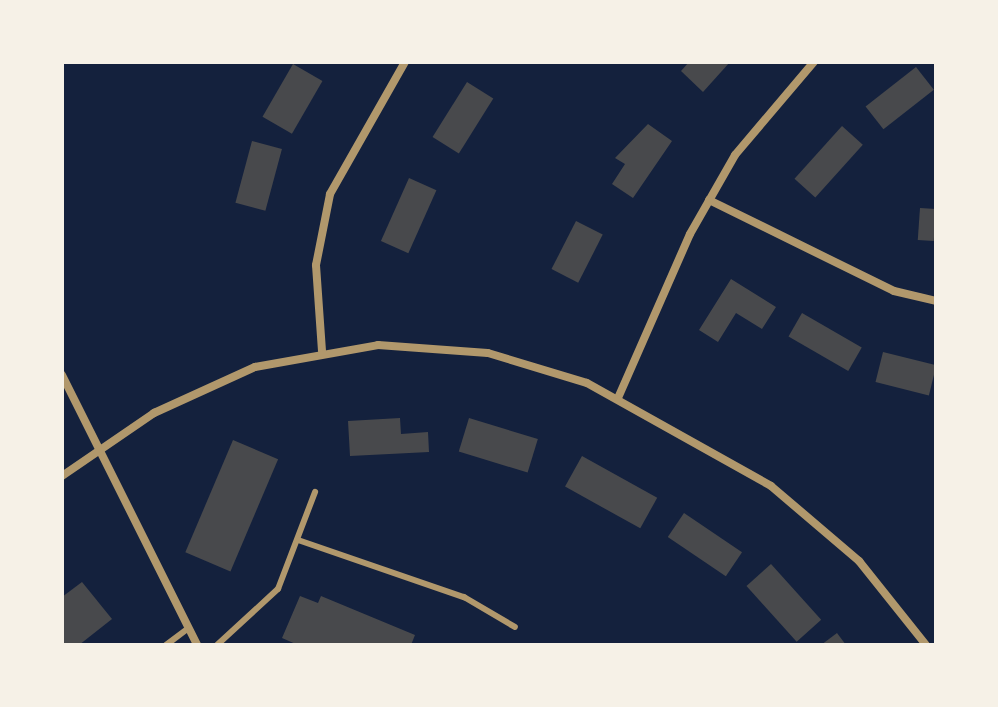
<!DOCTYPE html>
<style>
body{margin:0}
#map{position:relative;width:998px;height:707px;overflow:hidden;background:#14213d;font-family:"PT Sans",sans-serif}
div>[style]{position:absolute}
.building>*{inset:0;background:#48494c;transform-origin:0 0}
.service>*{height:6px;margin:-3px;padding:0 3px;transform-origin:3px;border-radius:3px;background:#b1986c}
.minor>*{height:8px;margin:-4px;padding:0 4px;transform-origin:4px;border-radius:4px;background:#b1986c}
span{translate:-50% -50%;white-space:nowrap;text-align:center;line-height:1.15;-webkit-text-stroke:7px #f6f1e7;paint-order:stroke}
.frame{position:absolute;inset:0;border:64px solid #f6f1e7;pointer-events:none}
</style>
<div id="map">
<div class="building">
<div style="clip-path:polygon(689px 62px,730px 62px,703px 92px,681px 71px)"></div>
<div style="left:293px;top:64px;width:34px;height:61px;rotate:30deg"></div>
<div style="left:916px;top:67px;width:29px;height:64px;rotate:52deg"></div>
<div style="left:467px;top:82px;width:31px;height:65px;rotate:32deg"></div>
<div style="clip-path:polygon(648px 124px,672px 141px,633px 198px,612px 184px,625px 164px,615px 158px)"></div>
<div style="left:842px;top:126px;width:28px;height:71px;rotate:42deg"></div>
<div style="left:252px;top:141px;width:31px;height:64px;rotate:15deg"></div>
<div style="left:409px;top:178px;width:30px;height:69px;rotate:24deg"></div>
<div style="left:920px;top:208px;width:16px;height:32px;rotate:4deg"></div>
<div style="left:576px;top:221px;width:30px;height:54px;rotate:27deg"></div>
<div style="clip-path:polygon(731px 279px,776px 307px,762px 329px,736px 313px,718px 342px,699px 330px)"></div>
<div style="left:802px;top:313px;width:69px;height:27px;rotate:30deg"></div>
<div style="left:883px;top:352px;width:55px;height:31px;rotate:14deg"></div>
<div style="clip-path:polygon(400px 418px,401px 434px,428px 432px,429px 452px,350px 456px,348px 421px)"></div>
<div style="left:469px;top:418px;width:72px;height:35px;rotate:17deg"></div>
<div style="left:233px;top:440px;width:49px;height:122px;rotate:23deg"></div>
<div style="left:582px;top:456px;width:86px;height:35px;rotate:29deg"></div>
<div style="left:684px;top:513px;width:70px;height:29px;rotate:34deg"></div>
<div style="left:771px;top:564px;width:75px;height:33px;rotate:48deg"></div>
<div style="clip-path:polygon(82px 582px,112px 619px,79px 645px,62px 645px,62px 597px)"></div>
<div style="clip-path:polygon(300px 596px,318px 603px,321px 596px,415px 635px,411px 645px,298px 645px,282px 638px)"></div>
<div style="clip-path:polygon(837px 633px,846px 645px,821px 645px)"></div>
</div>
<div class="service">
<div style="left:298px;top:540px;width:176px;rotate:19deg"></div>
<div style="left:464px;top:597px;width:59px;rotate:30.5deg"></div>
<div style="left:166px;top:645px;width:26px;rotate:-37deg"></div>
<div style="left:217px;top:645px;width:83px;rotate:-42.6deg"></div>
<div style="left:278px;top:589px;width:104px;rotate:-69.1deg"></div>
</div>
<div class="minor">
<div style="left:709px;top:200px;width:206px;rotate:26.2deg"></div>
<div style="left:894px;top:291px;width:43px;rotate:13.4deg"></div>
<div style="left:322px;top:351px;width:86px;rotate:-94deg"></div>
<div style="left:316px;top:265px;width:72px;rotate:-78.8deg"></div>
<div style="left:330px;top:194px;width:152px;rotate:-60.4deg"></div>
<div style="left:62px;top:375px;width:302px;rotate:63.4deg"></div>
<div style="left:618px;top:398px;width:179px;rotate:-66.3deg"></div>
<div style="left:690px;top:234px;width:91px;rotate:-60.3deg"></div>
<div style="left:735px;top:155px;width:122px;rotate:-49.7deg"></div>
<div style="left:62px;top:476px;width:112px;rotate:-34.4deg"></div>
<div style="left:154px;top:413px;width:111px;rotate:-24.5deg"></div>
<div style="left:255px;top:367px;width:125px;rotate:-10.1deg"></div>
<div style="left:378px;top:345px;width:110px;rotate:4.2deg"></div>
<div style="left:488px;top:353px;width:103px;rotate:16.9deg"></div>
<div style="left:587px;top:383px;width:211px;rotate:29.2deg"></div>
<div style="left:771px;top:486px;width:116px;rotate:40.4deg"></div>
<div style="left:859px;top:561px;width:107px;rotate:51.4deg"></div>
</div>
<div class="frame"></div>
</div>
